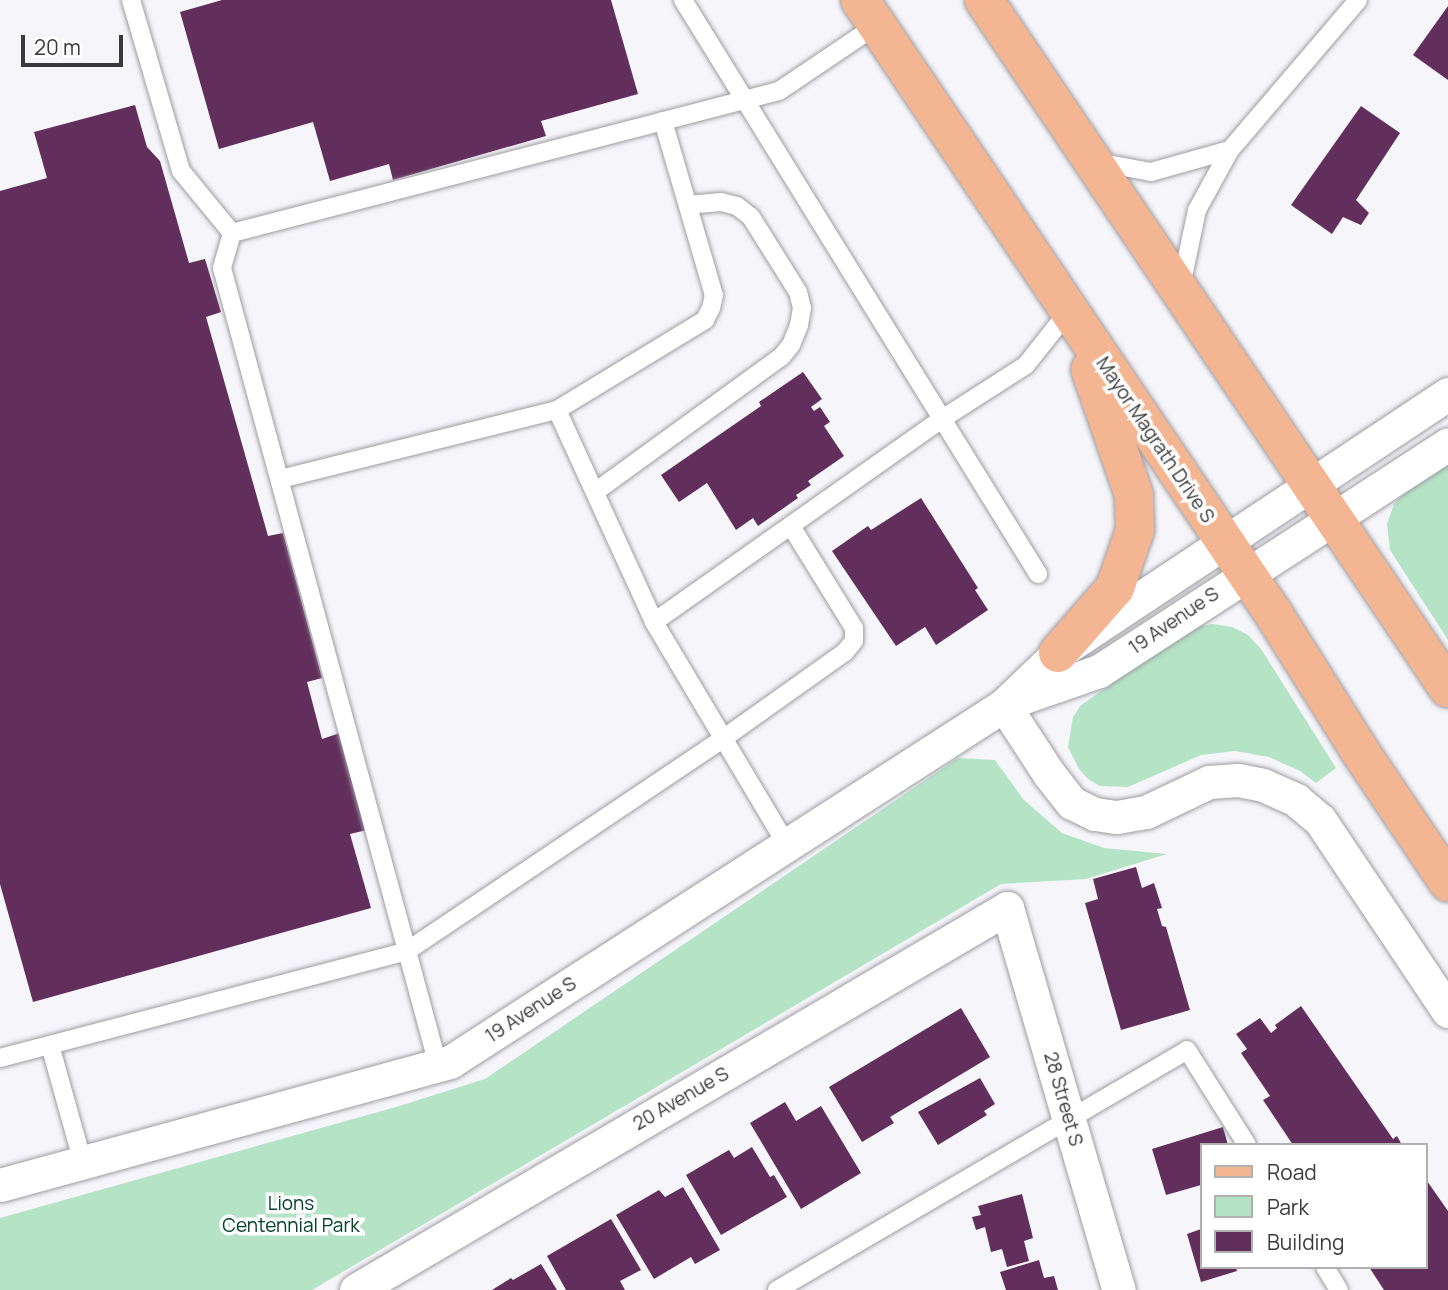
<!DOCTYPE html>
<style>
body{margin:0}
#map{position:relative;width:1448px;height:1290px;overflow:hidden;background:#f5f5fa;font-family:Manrope,sans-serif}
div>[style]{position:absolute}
.green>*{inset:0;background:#b5e3c6}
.building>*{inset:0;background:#622e5c}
.roads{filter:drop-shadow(0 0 2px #9d9da2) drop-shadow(0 0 2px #9d9da2)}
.service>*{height:18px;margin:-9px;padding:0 9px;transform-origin:9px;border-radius:9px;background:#fff}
.minor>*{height:33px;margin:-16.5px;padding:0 16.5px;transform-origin:16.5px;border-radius:16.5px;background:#fff}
.primary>*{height:38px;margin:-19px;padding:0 19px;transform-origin:19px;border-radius:19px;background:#f4b692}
span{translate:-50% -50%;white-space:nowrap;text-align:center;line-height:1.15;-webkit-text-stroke:7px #fff;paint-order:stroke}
.street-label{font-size:19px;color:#3a3a3c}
.park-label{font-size:19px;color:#034226}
.legend{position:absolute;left:1200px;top:1143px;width:228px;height:126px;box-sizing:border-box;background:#fff;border:2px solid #b0b0b1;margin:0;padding:9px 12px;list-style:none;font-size:21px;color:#3a3a3c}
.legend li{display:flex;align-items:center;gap:14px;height:35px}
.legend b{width:35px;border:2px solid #b0b0b1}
.scale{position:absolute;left:21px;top:35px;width:102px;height:32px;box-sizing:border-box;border:4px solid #3a3a3c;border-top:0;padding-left:9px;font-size:21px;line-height:24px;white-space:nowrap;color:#3a3a3c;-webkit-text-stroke:5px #fff;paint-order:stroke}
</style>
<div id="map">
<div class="green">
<div style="clip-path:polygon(1448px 463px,1448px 640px,1390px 550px,1387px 524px,1394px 504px,1410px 487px)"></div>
<div style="clip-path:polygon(1213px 624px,1232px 627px,1248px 635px,1261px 649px,1336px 768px,1316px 783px,1300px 771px,1269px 757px,1235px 751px,1201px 755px,1128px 787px,1100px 786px,1088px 779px,1079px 769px,1068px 747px,1073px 717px,1081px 705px,1195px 627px)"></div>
<div style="clip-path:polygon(958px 758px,995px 760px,1024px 800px,1062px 833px,1104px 848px,1167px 854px,1086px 879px,1001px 884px,312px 1290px,0 1290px,0 1218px,396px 1107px,485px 1079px)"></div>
</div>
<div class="building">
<div style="clip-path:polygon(222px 0,611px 0,638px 94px,541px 121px,546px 136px,393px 180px,389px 164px,330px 181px,313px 122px,219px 149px,180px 12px)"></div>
<div style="clip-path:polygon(1448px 6px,1448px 80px,1413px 55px)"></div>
<div style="clip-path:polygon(135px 105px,147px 147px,160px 161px,189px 263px,205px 259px,221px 312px,206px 317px,268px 536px,283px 533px,322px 678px,307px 682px,322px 739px,340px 733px,367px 830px,350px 834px,371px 908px,33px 1002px,0 884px,0 191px,47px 178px,34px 132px)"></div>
<div style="clip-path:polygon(1361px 106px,1400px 133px,1356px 200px,1369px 213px,1361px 225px,1343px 217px,1332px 234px,1291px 205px)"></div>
<div style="clip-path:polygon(803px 372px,822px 399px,811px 407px,814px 411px,820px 407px,830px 422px,824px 426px,844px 456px,808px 481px,811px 485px,796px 495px,798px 498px,758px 526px,753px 518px,736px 530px,707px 483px,679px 502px,661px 475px,761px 406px,759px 402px)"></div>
<div style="clip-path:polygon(921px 498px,978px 588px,975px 590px,988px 610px,936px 645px,925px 627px,896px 646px,832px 551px,868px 526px,871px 530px)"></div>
<div style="clip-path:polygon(1136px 867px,1142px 888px,1154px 883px,1162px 908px,1157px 909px,1162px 926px,1166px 927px,1190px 1010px,1121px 1030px,1085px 903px,1098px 899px,1093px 879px)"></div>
<div style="clip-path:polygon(1301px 1006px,1393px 1139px,1397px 1136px,1402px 1145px,1293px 1145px,1263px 1100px,1270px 1096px,1241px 1053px,1247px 1049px,1236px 1034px,1260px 1018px,1271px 1033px,1277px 1028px,1275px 1025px)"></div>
<div style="clip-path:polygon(961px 1008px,990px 1057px,890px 1117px,894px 1123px,862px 1142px,829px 1087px)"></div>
<div style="clip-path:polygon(980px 1078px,995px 1104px,984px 1111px,987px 1115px,938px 1145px,918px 1112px)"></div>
<div style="clip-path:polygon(785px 1102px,796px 1121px,821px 1106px,861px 1173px,801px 1209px,750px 1123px)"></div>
<div style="clip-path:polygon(1223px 1127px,1228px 1145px,1201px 1145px,1201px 1185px,1166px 1195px,1152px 1149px)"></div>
<div style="clip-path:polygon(752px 1147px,770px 1177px,774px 1175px,787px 1197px,721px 1235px,686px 1175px,729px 1150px,734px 1158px)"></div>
<div style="clip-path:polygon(1425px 1178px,1448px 1211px,1448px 1290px,1384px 1290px,1369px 1267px,1425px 1267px)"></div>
<div style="clip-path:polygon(683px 1187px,720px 1250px,695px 1264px,691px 1257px,654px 1279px,616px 1215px,659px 1190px,665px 1197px)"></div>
<div style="clip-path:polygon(1022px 1194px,1033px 1238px,1024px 1241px,1029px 1261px,1007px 1267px,1002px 1249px,991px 1252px,985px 1227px,976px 1230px,972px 1217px,981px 1215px,978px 1206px)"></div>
<div style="clip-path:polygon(611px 1219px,641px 1270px,620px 1281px,625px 1290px,566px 1290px,547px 1256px)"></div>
<div style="clip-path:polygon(1201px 1229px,1201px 1267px,1236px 1267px,1237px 1271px,1201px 1282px,1187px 1234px)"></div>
<div style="clip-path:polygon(1039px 1260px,1044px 1278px,1054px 1276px,1058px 1290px,1006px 1290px,1000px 1272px)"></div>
<div style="clip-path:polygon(541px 1264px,557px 1290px,492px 1290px,511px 1278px,513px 1280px)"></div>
</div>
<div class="roads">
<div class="service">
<div style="left:131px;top:0;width:178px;rotate:73.7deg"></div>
<div style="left:181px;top:171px;width:80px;rotate:50.6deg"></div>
<div style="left:232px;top:233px;width:565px;rotate:-14.55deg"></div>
<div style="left:779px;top:91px;width:118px;rotate:-34deg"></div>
<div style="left:683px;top:0;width:675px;rotate:58.26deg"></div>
<div style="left:663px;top:121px;width:181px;rotate:73.7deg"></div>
<div style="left:714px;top:295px;width:13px;rotate:103deg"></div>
<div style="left:711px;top:308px;width:13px;rotate:117deg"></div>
<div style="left:705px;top:320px;width:173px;rotate:148.7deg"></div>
<div style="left:557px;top:410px;width:233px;rotate:65.4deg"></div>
<div style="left:654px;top:622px;width:260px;rotate:59.2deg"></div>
<div style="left:1097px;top:162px;width:55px;rotate:10.5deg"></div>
<div style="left:1151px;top:172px;width:82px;rotate:-15.6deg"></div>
<div style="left:232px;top:233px;width:36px;rotate:106deg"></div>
<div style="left:222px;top:268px;width:826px;rotate:74.84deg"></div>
<div style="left:1181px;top:286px;width:78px;rotate:-78.1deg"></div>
<div style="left:1197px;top:210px;width:68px;rotate:-61.2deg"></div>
<div style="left:1230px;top:150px;width:197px;rotate:-49.5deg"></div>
<div style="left:280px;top:479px;width:285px;rotate:-14deg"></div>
<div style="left:595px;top:492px;width:231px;rotate:-36deg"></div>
<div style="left:782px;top:356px;width:14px;rotate:-51deg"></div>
<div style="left:791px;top:345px;width:22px;rotate:-68deg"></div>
<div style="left:799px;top:325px;width:17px;rotate:-80deg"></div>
<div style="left:802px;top:308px;width:16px;rotate:-104deg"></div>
<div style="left:798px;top:292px;width:89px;rotate:-122.1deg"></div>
<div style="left:751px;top:217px;width:18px;rotate:-142deg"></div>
<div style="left:737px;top:206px;width:16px;rotate:-166deg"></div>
<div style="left:721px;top:202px;width:33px;rotate:175deg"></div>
<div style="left:654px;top:622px;width:352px;rotate:-35.2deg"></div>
<div style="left:942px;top:419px;width:100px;rotate:-32.7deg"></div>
<div style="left:1026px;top:365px;width:68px;rotate:-51.6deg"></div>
<div style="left:50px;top:1045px;width:123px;rotate:74.4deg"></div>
<div style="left:0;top:1058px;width:421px;rotate:-14.7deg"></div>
<div style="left:407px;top:951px;width:382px;rotate:-33.9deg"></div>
<div style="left:724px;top:738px;width:148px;rotate:-35.4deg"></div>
<div style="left:845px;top:652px;width:14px;rotate:-51deg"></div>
<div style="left:854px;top:641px;width:13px;rotate:-90deg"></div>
<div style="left:854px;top:628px;width:120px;rotate:-121.7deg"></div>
<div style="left:1325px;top:1267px;width:27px;rotate:59deg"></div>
<div style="left:777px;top:1290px;width:475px;rotate:-30.3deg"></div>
<div style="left:1187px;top:1050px;width:112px;rotate:57.7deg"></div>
</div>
<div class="minor">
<div style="left:1016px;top:700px;width:88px;rotate:-19.3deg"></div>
<div style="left:1099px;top:671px;width:416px;rotate:-33deg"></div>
<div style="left:1004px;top:705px;width:82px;rotate:56.9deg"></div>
<div style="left:1049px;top:774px;width:37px;rotate:52deg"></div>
<div style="left:1072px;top:803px;width:25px;rotate:26deg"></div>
<div style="left:1095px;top:814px;width:22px;rotate:8deg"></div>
<div style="left:1117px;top:817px;width:29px;rotate:-10deg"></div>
<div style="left:1146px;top:812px;width:70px;rotate:-25.5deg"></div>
<div style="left:1209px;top:782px;width:29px;rotate:-4deg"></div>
<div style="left:1238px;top:780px;width:25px;rotate:11deg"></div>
<div style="left:1263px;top:785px;width:36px;rotate:24deg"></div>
<div style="left:1296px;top:800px;width:31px;rotate:40deg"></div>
<div style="left:1320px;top:820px;width:230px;rotate:56.2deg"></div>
<div style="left:0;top:1185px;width:467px;rotate:-15.3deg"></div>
<div style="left:450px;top:1062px;width:659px;rotate:-32.8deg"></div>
<div style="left:1004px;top:705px;width:75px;rotate:-43.9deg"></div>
<div style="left:1058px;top:653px;width:468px;rotate:-33.6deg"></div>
<div style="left:356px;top:1290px;width:755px;rotate:-30.4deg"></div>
<div style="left:1007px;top:908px;width:398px;rotate:73.7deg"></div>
</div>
<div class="primary">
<div style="left:860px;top:0;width:739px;rotate:56.03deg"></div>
<div style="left:1273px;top:613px;width:165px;rotate:57.8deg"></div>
<div style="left:1361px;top:753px;width:156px;rotate:56deg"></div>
<div style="left:984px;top:0;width:830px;rotate:56deg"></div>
<div style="left:1058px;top:653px;width:86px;rotate:-48.8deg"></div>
<div style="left:1115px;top:588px;width:61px;rotate:-71deg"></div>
<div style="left:1135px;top:530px;width:35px;rotate:-92deg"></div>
<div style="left:1134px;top:495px;width:133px;rotate:-109.2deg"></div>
</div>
</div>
<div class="street-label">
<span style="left:1155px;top:440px;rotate:56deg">Mayor Magrath Drive S</span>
<span style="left:1174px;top:621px;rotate:-34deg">19 Avenue S</span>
<span style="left:531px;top:1010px;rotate:-33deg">19 Avenue S</span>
<span style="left:681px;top:1099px;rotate:-30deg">20 Avenue S</span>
<span style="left:1063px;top:1099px;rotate:74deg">28 Street S</span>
</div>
<div class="park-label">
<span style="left:291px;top:1215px">Lions<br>Centennial Park</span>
</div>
<ul class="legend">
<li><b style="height:9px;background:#f4b692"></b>Road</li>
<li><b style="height:19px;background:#b5e3c6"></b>Park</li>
<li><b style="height:19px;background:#622e5c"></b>Building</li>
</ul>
<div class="scale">20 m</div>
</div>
